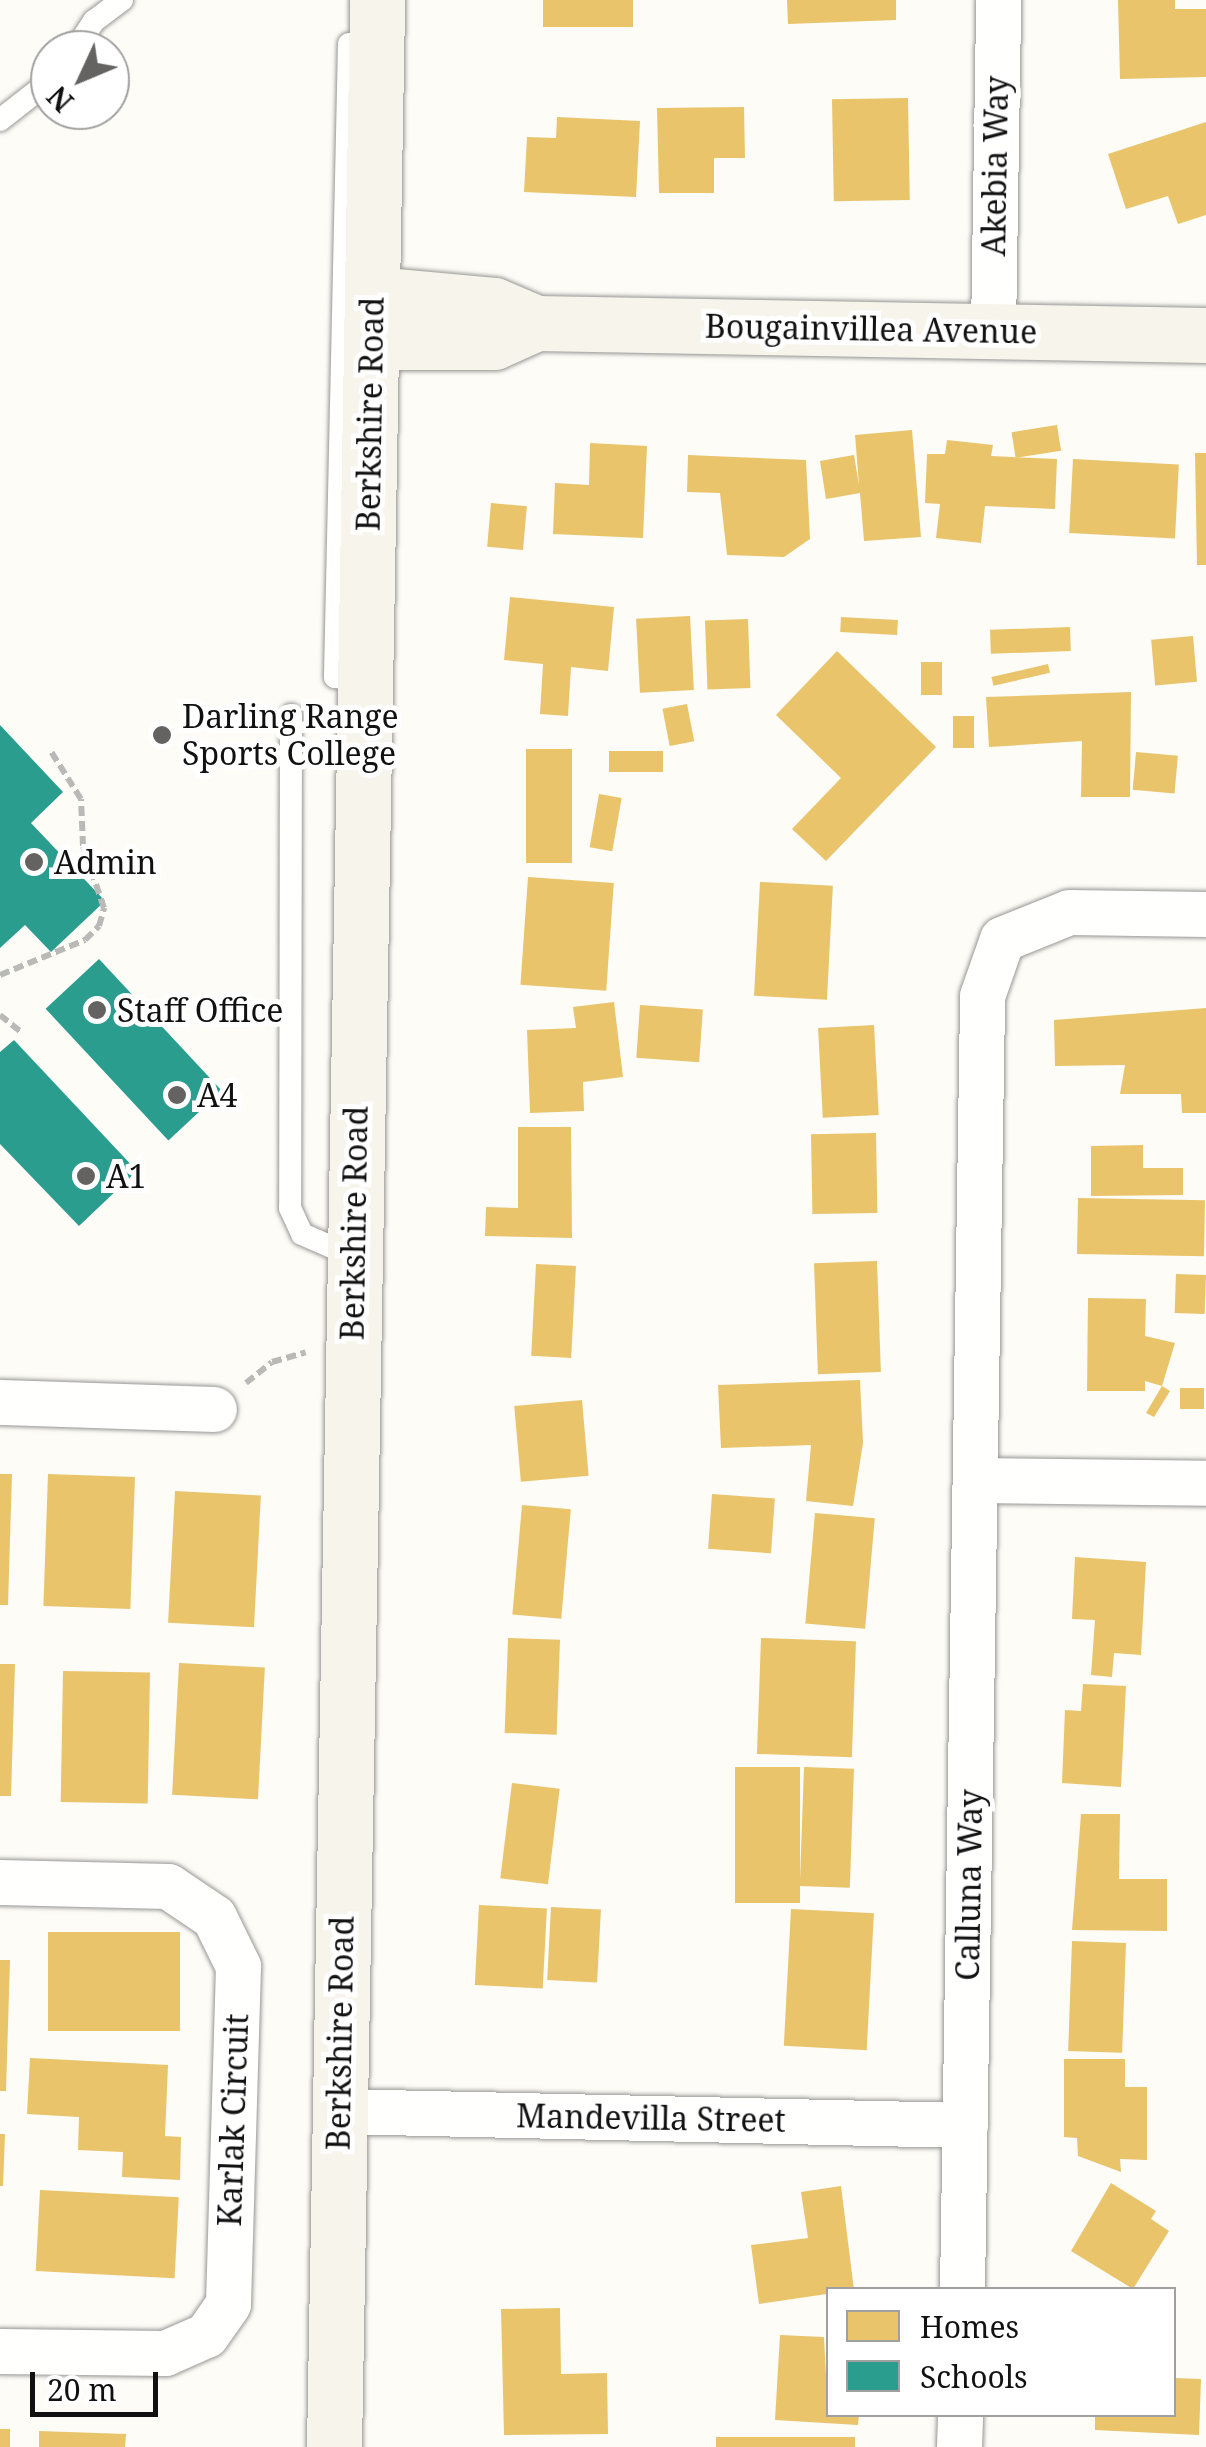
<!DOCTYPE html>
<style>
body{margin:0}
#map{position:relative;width:1206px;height:2447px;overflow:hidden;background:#fdfcf7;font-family:"Noto Serif",serif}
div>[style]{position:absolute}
.homes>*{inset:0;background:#e9c46a;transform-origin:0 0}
.schools>*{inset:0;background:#2a9d8f;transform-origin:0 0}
.path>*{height:6px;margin-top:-3px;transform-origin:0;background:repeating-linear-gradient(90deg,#b9b9b8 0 10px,transparent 0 15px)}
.roads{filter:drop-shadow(0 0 2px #979795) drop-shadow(0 0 2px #979795)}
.lane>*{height:22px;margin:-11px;padding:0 11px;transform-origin:11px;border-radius:11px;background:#fffffe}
.street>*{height:45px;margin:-22.5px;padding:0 22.5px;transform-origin:22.5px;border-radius:22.5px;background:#fffffe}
.secondary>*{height:55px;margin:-27.5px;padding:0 27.5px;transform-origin:27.5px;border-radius:27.5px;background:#f6f4eb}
.dots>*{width:28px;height:28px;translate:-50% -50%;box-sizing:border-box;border:5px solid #fff;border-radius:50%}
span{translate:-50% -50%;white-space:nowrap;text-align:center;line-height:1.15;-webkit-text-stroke:10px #fff;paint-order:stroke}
.street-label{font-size:32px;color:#111}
.poi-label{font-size:32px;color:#111}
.left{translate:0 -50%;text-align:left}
.legend{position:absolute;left:826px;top:2287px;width:350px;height:130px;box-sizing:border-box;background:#fff;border:2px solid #a0a0a0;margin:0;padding:12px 18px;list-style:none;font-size:30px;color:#111}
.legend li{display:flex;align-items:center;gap:20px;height:50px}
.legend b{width:50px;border:2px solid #a0a0a0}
.north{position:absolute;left:30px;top:30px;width:100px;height:100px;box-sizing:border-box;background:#fff;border:2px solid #a0a0a0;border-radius:50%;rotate:226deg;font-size:28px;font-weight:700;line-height:40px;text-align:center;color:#111}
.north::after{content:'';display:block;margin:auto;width:35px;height:45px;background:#646362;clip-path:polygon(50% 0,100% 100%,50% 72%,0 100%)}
.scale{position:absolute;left:30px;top:2372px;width:128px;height:45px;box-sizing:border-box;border:5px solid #111;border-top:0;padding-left:12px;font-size:30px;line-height:35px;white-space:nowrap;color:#111;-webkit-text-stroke:8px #fff;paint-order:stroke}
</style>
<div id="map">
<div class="homes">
<div style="left:543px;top:0;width:90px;height:27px"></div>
<div style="clip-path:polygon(787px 0,896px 0,896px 20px,788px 24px)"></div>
<div style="clip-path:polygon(1118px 0,1175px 0,1175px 9px,1206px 9px,1206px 77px,1120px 79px)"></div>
<div style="left:908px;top:98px;width:102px;height:76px;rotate:89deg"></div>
<div style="clip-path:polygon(744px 107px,745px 158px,714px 158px,714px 193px,659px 193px,657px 108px)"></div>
<div style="clip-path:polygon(557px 117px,640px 121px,636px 197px,524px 192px,527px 137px,556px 138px)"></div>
<div style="clip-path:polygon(1206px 122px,1206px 215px,1178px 224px,1168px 196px,1126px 209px,1108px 154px)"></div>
<div style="left:1057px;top:425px;width:26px;height:46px;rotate:81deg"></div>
<div style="clip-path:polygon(912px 430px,921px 537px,864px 541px,860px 493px,826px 499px,820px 461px,854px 455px,859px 485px,855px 435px)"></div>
<div style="clip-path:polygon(947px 440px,993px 445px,991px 456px,1057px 459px,1055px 509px,985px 506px,981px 543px,936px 538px,940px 504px,925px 503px,927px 454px,945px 454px)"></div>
<div style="clip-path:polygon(590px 443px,647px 446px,643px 538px,553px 534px,555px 483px,589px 485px)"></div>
<div style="clip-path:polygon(1195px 453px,1206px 453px,1206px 565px,1197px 565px)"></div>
<div style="clip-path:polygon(688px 455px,806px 460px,810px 539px,784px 557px,727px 555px,720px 493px,687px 492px)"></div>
<div style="left:1073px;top:459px;width:106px;height:74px;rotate:3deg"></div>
<div style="left:491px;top:503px;width:36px;height:44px;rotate:5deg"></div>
<div style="clip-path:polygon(510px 597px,614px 607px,608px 671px,571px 667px,568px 716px,540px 714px,543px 664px,504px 660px)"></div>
<div style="left:690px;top:616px;width:74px;height:54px;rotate:87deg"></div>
<div style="left:841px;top:617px;width:57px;height:15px;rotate:3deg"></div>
<div style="left:748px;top:619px;width:69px;height:43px;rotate:88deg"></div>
<div style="left:1070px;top:627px;width:24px;height:80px;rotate:88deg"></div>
<div style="left:1193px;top:636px;width:46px;height:42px;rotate:85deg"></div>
<div style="clip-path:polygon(837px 651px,936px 747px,826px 861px,792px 829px,841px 778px,776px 715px)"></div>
<div style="left:921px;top:662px;width:21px;height:33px"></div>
<div style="left:1048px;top:664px;width:9px;height:58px;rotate:77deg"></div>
<div style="clip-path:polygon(1131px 692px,1130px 797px,1081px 797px,1082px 741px,989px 747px,986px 697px)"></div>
<div style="left:687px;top:704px;width:38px;height:25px;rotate:79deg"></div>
<div style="left:953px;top:716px;width:21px;height:32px"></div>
<div style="left:526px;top:749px;width:46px;height:114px"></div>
<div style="left:663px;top:751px;width:21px;height:54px;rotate:90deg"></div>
<div style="left:1136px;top:752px;width:42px;height:38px;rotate:5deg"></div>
<div style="left:599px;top:794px;width:23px;height:54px;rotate:10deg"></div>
<div style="left:528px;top:877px;width:86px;height:108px;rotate:4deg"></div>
<div style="left:760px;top:882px;width:73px;height:114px;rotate:3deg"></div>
<div style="clip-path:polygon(614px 1002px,623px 1077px,583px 1082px,584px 1111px,530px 1113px,527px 1030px,576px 1028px,573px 1007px)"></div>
<div style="left:640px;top:1005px;width:63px;height:53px;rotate:4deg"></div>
<div style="clip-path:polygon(1206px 1008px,1206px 1113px,1182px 1113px,1181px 1094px,1120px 1094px,1125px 1065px,1055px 1066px,1054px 1020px)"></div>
<div style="left:874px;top:1025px;width:90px;height:56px;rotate:87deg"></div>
<div style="clip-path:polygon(518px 1127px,571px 1127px,572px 1238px,485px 1236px,486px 1207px,518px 1208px)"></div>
<div style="left:876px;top:1133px;width:80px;height:65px;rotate:89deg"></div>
<div style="clip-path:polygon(1143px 1145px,1143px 1168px,1183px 1168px,1183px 1195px,1091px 1196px,1091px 1146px)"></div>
<div style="left:1078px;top:1198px;width:127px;height:56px;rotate:1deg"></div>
<div style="left:877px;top:1261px;width:111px;height:63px;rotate:88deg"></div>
<div style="left:536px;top:1264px;width:40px;height:92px;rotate:3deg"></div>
<div style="left:1176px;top:1274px;width:30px;height:39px;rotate:2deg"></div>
<div style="clip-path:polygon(1088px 1298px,1146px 1299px,1145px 1336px,1175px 1343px,1162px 1386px,1170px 1391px,1154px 1417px,1146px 1413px,1162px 1386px,1145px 1381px,1145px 1391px,1087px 1391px)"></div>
<div style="clip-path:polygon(860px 1380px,863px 1443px,853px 1506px,806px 1501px,811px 1445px,721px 1448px,718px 1385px)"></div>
<div style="left:1204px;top:1388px;width:21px;height:24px;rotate:90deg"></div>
<div style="left:582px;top:1400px;width:76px;height:68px;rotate:85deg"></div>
<div style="clip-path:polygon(0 1474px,12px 1474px,8px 1605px,0 1605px)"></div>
<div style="left:48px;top:1474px;width:87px;height:132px;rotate:2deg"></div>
<div style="left:175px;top:1491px;width:86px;height:132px;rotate:3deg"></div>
<div style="left:712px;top:1494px;width:63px;height:55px;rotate:4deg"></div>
<div style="left:522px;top:1505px;width:49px;height:110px;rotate:5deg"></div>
<div style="left:815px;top:1513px;width:60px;height:111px;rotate:5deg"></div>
<div style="clip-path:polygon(1075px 1557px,1146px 1562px,1141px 1655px,1114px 1653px,1112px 1677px,1091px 1675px,1095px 1620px,1072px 1619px)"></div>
<div style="left:508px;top:1638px;width:52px;height:95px;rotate:2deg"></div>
<div style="left:761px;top:1638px;width:95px;height:116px;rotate:2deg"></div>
<div style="left:179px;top:1663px;width:86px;height:132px;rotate:3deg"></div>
<div style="clip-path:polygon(0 1664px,15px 1664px,11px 1796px,0 1796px)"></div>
<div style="left:63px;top:1671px;width:87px;height:131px;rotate:1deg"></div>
<div style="clip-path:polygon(1083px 1684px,1126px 1686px,1121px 1787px,1062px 1783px,1065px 1710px,1081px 1711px)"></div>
<div style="left:735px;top:1767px;width:65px;height:136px"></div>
<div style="left:804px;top:1767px;width:50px;height:119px;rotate:2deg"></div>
<div style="left:512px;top:1783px;width:48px;height:96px;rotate:7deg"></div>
<div style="clip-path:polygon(1081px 1814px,1120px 1814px,1119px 1879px,1167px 1879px,1167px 1931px,1072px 1930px)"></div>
<div style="left:479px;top:1905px;width:68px;height:80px;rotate:3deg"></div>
<div style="left:551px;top:1907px;width:50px;height:73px;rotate:3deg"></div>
<div style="left:791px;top:1909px;width:83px;height:137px;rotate:3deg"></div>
<div style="left:48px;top:1932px;width:132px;height:99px"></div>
<div style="left:1072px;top:1941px;width:54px;height:110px;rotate:2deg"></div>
<div style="clip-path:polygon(0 1960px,10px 1960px,6px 2091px,0 2091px)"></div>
<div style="clip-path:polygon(30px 2058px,168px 2065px,165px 2136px,181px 2137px,180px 2180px,122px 2177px,123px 2152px,78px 2150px,79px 2117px,27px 2114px)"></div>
<div style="clip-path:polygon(1064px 2059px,1125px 2059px,1125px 2087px,1147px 2087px,1147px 2160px,1120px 2159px,1121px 2172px,1078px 2156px,1077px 2138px,1064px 2137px)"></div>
<div style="clip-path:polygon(0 2134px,5px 2134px,3px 2186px,0 2186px)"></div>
<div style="clip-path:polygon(1111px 2183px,1156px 2211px,1151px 2219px,1169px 2231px,1133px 2289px,1071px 2251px)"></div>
<div style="clip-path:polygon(841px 2186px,854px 2290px,759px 2304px,751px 2245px,808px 2238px,801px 2192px)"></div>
<div style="left:40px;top:2190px;width:139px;height:81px;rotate:3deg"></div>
<div style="clip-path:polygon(560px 2308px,561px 2374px,607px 2373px,608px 2434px,504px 2435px,501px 2309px)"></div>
<div style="clip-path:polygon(780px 2335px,824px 2337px,828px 2414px,859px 2414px,858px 2425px,775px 2420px)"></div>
<div style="clip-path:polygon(1174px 2378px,1201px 2379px,1199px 2435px,1095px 2430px,1095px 2414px,1174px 2414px)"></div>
<div style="left:0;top:2429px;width:10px;height:18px"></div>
<div style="clip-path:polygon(39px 2431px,126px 2434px,125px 2447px,39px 2447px)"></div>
<div style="left:716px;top:2437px;width:139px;height:10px"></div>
</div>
<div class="schools">
<div style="clip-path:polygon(0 725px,63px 792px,31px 823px,105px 901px,51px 952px,25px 925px,0 948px)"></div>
<div style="left:99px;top:959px;width:180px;height:73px;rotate:47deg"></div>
<div style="clip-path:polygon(14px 1040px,137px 1171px,79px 1226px,0 1144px,0 1052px)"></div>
</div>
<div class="path">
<div style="left:0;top:975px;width:92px;rotate:-22.4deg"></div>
<div style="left:85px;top:940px;width:20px;rotate:-45deg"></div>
<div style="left:99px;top:926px;width:19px;rotate:-74deg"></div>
<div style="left:104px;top:908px;width:65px;rotate:-108.7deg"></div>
<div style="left:83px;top:846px;width:47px;rotate:-92.4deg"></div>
<div style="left:81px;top:799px;width:58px;rotate:-122.3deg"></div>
<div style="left:0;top:1015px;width:26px;rotate:39deg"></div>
<div style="left:246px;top:1383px;width:33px;rotate:-39deg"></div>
<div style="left:272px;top:1362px;width:35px;rotate:-16deg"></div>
</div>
<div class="roads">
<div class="lane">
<div style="left:349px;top:44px;width:633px;rotate:91.27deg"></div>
<div style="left:335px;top:677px;width:28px;rotate:4deg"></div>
<div style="left:75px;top:50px;width:35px;rotate:-57deg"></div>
<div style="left:94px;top:21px;width:35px;rotate:-37deg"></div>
<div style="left:0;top:120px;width:63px;rotate:-38deg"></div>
<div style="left:291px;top:715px;width:493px;rotate:90.1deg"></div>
<div style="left:290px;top:1208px;width:29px;rotate:65deg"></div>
<div style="left:302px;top:1234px;width:55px;rotate:23.7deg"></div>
</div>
<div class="street">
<div style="left:993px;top:331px;width:331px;rotate:-89.1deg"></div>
<div style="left:0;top:1402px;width:214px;rotate:1.9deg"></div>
<div style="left:975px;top:1480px;width:231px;rotate:0.7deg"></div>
<div style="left:0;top:1882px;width:168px;rotate:1.4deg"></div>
<div style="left:168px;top:1886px;width:55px;rotate:34deg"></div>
<div style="left:214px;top:1917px;width:55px;rotate:63.9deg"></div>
<div style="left:238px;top:1966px;width:338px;rotate:91.7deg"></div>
<div style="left:228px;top:2304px;width:38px;rotate:125deg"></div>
<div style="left:206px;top:2335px;width:45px;rotate:156.3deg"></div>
<div style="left:165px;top:2353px;width:165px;rotate:-179.3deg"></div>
<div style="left:338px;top:2111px;width:627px;rotate:1.28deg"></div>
<div style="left:962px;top:2290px;width:1294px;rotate:-89.11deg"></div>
<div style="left:982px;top:996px;width:60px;rotate:-70.7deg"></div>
<div style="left:1002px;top:939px;width:72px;rotate:-21.9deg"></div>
<div style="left:1069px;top:912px;width:137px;rotate:0.8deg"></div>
<div style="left:959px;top:2447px;width:33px;rotate:-88deg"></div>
</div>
<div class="secondary">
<div style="left:373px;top:294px;width:121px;rotate:5.2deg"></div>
<div style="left:494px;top:305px;width:46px;rotate:23.2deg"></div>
<div style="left:536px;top:323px;width:670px;rotate:1.03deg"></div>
<div style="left:373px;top:342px;width:121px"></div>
<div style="left:494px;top:342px;width:46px;rotate:-24.3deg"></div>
<div style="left:334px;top:2447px;width:2447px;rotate:-88.99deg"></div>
</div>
</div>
<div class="dots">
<div style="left:162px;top:735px;background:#646362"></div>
<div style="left:34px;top:862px;background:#646362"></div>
<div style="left:97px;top:1010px;background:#646362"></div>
<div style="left:177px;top:1095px;background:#646362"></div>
<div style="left:86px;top:1176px;background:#646362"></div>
</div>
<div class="street-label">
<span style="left:995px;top:166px;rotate:-89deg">Akebia Way</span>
<span style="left:871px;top:329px;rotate:1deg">Bougainvillea Avenue</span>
<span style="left:370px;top:414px;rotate:-89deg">Berkshire Road</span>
<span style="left:354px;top:1223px;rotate:-89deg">Berkshire Road</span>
<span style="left:969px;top:1885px;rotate:-89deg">Calluna Way</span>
<span style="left:340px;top:2033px;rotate:-89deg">Berkshire Road</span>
<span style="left:651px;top:2118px;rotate:1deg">Mandevilla Street</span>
<span style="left:233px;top:2120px;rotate:-88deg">Karlak Circuit</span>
</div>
<div class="poi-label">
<span class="left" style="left:182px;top:735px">Darling Range<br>Sports College</span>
<span class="left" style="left:54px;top:862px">Admin</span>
<span class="left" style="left:117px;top:1010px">Staff Office</span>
<span class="left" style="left:197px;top:1095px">A4</span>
<span class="left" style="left:106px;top:1176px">A1</span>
</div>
<ul class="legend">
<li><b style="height:28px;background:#e9c46a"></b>Homes</li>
<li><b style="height:28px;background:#2a9d8f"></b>Schools</li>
</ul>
<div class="north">N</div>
<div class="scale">20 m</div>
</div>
